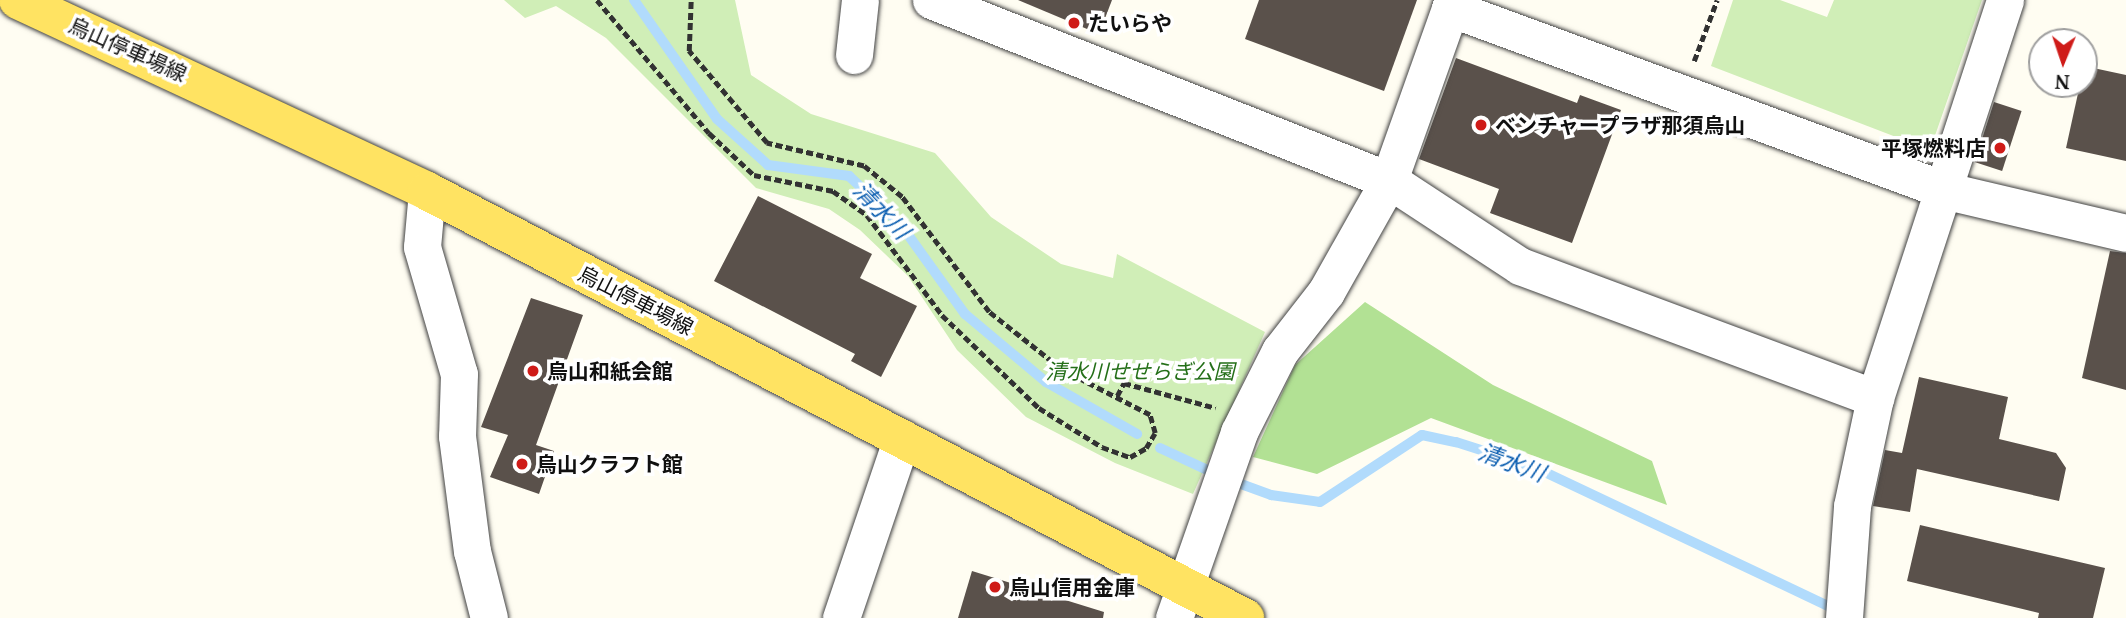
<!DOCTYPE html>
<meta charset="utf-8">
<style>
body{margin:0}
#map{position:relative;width:2126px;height:618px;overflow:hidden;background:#fffdf2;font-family:"Noto Serif","Noto Sans JP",serif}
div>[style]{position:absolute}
.green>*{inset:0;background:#d0eeb7}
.forest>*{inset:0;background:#b2e194}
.stream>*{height:10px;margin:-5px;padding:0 5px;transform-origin:5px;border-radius:5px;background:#b1dbfc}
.building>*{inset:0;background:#5a514b;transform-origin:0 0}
.path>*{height:4.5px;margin-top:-2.25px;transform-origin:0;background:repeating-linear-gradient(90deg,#323232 0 7px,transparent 0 10.5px)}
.roads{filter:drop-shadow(0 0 2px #434343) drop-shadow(0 0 2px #434343)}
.minor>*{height:37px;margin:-18.5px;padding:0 18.5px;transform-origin:18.5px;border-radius:18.5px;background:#fff}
.major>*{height:38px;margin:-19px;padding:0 19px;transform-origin:19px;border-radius:19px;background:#ffe362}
.dots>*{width:19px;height:19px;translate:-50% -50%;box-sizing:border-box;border:4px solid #fff;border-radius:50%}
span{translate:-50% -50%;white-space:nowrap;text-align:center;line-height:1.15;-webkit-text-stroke:7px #fff;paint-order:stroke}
.poi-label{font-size:21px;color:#101010;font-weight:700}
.left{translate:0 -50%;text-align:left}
.right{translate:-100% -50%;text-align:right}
.street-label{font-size:21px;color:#101010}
.park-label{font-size:21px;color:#246f18;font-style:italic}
.water-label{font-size:23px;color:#0a5db0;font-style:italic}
.north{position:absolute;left:2028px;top:28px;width:70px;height:70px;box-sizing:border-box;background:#fff;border:2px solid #9f9f9f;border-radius:50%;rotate:182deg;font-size:19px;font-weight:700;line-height:28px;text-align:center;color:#101010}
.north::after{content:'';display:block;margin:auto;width:24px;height:32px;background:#cf1b18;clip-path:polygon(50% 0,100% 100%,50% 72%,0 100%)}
</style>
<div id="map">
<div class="green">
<div style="clip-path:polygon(504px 0,735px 0,751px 75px,811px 114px,935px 153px,991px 217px,1061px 264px,1113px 278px,1117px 254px,1265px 332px,1193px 494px,1115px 463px,1026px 417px,957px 350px,908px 276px,860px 230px,829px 209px,756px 188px,606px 38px,556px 6px,525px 18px)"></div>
<div style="clip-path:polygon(1733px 0,1780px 0,1827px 17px,1834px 0,1982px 0,1930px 150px,1711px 66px)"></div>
</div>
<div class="forest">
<div style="clip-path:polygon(1365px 302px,1493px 385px,1652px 461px,1667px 505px,1431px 418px,1317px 474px,1253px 457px,1295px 365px)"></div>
</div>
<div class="stream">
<div style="left:634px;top:0;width:145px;rotate:55.1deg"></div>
<div style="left:717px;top:119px;width:69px;rotate:42deg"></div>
<div style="left:768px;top:165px;width:82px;rotate:7.7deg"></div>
<div style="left:849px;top:176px;width:71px;rotate:43.3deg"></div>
<div style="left:901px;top:225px;width:110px;rotate:54.3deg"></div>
<div style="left:965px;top:314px;width:106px;rotate:40deg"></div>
<div style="left:1046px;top:382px;width:105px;rotate:29.7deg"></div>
<div style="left:1160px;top:448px;width:62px;rotate:24.9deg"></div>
<div style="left:1230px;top:480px;width:44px;rotate:20.1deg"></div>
<div style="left:1271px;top:495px;width:49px;rotate:8.1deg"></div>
<div style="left:1320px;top:502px;width:122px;rotate:-33.3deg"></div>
<div style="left:1422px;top:435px;width:35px;rotate:12deg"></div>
<div style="left:1456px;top:442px;width:82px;rotate:17.8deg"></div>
<div style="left:1534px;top:467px;width:335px;rotate:25.3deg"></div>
</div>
<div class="building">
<div style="clip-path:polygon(1018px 0,1112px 0,1099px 34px)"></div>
<div style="clip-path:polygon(1259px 0,1417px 0,1384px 91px,1245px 39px)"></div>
<div style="clip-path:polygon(1456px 58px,1577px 103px,1580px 95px,1621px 110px,1572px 243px,1490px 213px,1499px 189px,1419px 159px)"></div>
<div style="clip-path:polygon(2084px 66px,2126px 75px,2126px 161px,2066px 148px)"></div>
<div style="left:1994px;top:102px;width:29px;height:63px;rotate:18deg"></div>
<div style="clip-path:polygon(758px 196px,872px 254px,860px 278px,917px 306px,881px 377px,851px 361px,855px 354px,714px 281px)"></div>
<div style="clip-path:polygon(2110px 251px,2126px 253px,2126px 390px,2082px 378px)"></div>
<div style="clip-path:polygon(531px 298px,583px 315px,536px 445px,554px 451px,539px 494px,490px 477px,508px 435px,481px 427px)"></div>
<div style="clip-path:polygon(1919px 377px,2008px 397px,1999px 439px,2056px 453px,2066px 468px,2059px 501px,1917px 469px,1910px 512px,1873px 506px,1885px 450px,1902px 453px)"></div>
<div style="clip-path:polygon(1920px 525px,2105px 568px,2093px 618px,2038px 618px,2039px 613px,1907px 581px)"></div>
<div style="clip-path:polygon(972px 571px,1104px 612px,1103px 618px,958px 618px)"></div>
</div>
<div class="path">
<div style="left:597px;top:0;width:174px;rotate:49.9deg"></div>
<div style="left:709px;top:133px;width:62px;rotate:43deg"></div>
<div style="left:754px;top:175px;width:81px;rotate:11.4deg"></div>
<div style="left:833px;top:191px;width:42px;rotate:35.2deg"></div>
<div style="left:867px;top:215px;width:125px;rotate:53.1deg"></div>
<div style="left:942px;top:315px;width:134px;rotate:43.8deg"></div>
<div style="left:1039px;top:408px;width:74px;rotate:31.8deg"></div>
<div style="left:1102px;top:447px;width:30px;rotate:20deg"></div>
<div style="left:1130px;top:457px;width:18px;rotate:-29deg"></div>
<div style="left:1146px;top:448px;width:17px;rotate:-59deg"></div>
<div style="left:1155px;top:433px;width:19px;rotate:-106deg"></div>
<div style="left:1150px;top:415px;width:100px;rotate:-152.7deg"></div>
<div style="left:1061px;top:369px;width:92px;rotate:-141.6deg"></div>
<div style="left:989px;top:312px;width:144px;rotate:-127.1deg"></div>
<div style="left:902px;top:197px;width:49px;rotate:-140.8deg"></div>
<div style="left:864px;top:166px;width:100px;rotate:-166.7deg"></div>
<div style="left:767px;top:143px;width:121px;rotate:-130.3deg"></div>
<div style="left:689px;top:51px;width:51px;rotate:-87.8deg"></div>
<div style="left:1694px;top:61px;width:65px;rotate:-69.3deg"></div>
<div style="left:1117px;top:396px;width:15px;rotate:-62deg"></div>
<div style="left:1124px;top:383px;width:95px;rotate:15.2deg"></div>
</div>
<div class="roads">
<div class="minor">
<div style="left:931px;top:0;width:492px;rotate:21.5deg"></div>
<div style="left:1389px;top:180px;width:157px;rotate:33.3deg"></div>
<div style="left:1520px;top:266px;width:379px;rotate:20.4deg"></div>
<div style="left:1450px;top:8px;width:530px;rotate:20.21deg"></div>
<div style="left:1947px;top:191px;width:184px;rotate:13.2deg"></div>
<div style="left:854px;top:55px;width:55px;rotate:-83.8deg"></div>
<div style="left:427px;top:191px;width:56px;rotate:95.1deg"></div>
<div style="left:422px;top:247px;width:132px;rotate:73.8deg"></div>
<div style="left:459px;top:374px;width:62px;rotate:91.8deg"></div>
<div style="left:457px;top:436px;width:116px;rotate:82.6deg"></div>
<div style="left:472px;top:551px;width:69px;rotate:75.8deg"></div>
<div style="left:841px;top:618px;width:190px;rotate:-71.3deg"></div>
<div style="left:1174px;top:618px;width:197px;rotate:-70.7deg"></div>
<div style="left:1239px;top:432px;width:91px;rotate:-63.2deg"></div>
<div style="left:1280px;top:351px;width:75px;rotate:-52.1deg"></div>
<div style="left:1326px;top:292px;width:129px;rotate:-60.6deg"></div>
<div style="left:1389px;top:180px;width:191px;rotate:-70.4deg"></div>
<div style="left:1844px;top:618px;width:112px;rotate:-85.9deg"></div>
<div style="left:1852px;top:506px;width:110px;rotate:-78deg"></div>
<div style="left:1875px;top:398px;width:419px;rotate:-71.9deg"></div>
</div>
<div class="major">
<div style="left:18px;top:0;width:451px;rotate:25deg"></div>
<div style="left:427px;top:191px;width:923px;rotate:27.56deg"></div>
</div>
</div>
<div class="dots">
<div style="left:1074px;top:23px;background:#cf1b18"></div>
<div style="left:1481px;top:125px;background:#cf1b18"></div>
<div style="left:2000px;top:148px;background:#cf1b18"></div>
<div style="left:533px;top:371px;background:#cf1b18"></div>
<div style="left:522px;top:464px;background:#cf1b18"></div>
<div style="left:995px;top:587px;background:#cf1b18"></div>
</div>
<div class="poi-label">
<span class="left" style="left:1088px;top:23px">たいらや</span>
<span class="left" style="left:1495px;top:125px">ベンチャープラザ那須烏山</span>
<span class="right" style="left:1986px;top:148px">平塚燃料店</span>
<span class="left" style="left:547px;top:371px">烏山和紙会館</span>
<span class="left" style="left:536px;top:464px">烏山クラフト館</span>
<span class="left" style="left:1009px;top:587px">烏山信用金庫</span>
</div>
<div class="street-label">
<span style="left:128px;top:49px;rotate:24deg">烏山停車場線</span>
<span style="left:636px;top:300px;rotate:27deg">烏山停車場線</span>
</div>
<div class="park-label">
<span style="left:1140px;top:371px">清水川せせらぎ公園</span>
</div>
<div class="water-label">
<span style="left:882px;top:210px;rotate:46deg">清水川</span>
<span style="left:1512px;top:462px;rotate:20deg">清水川</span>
</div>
<div class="north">N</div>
</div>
